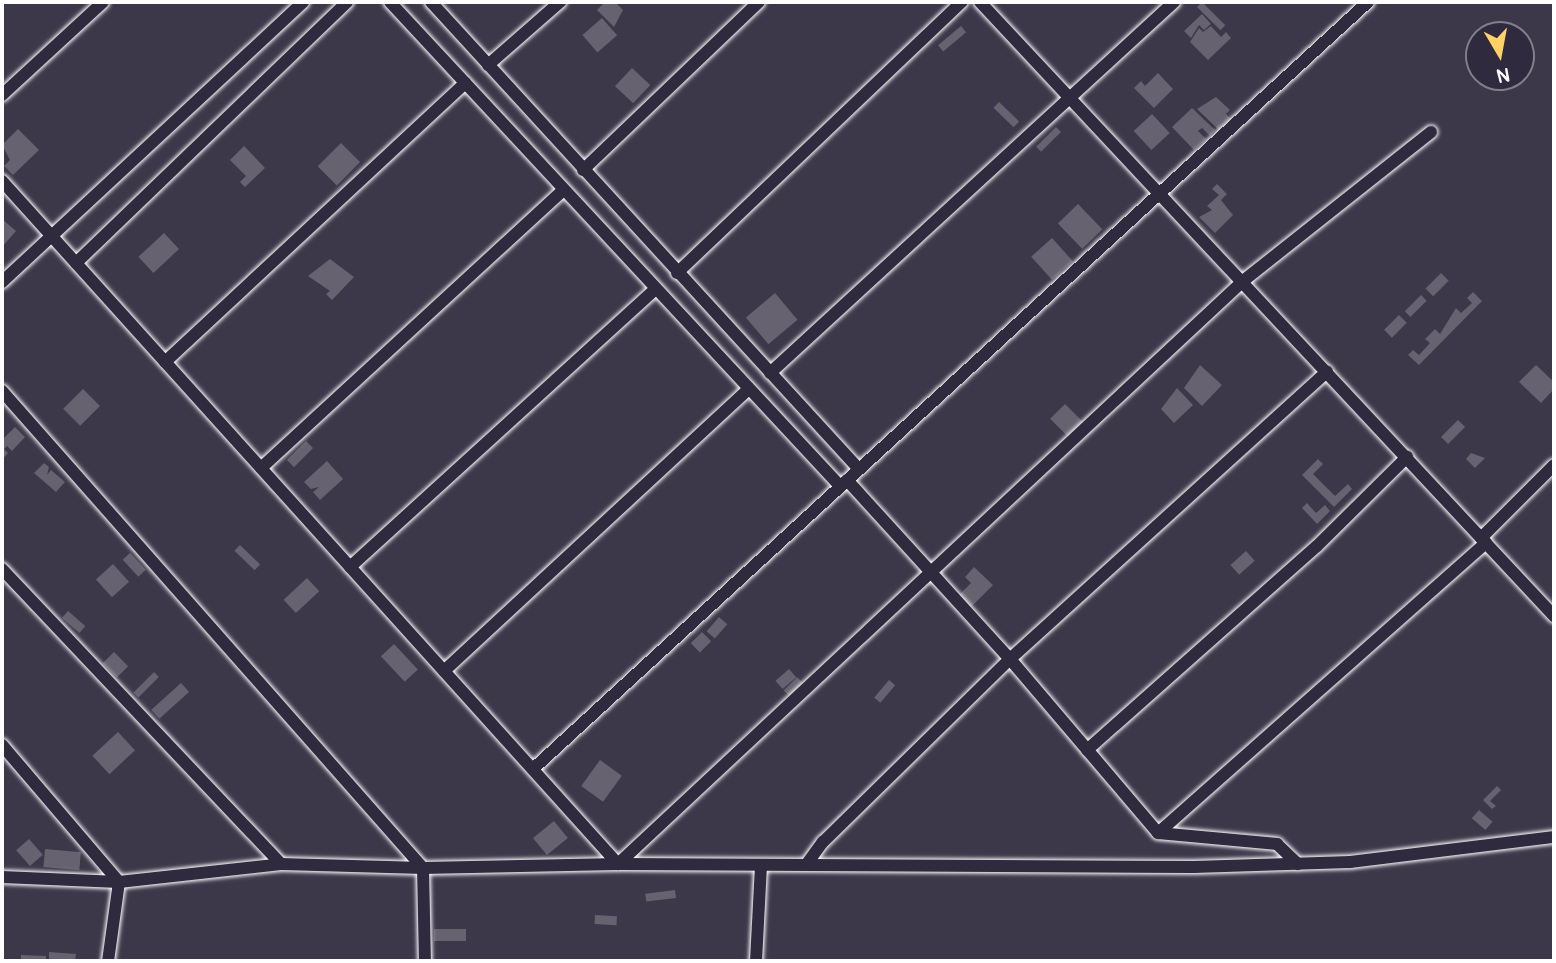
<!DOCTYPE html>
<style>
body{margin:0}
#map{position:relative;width:1556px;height:963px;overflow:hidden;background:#3c3749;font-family:Pangolin,sans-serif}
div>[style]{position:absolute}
.building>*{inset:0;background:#666270;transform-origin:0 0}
.roads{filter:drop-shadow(0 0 2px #fff) drop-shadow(0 0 2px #fff)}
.minor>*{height:12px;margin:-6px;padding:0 6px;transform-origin:6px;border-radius:6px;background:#2f2a3d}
span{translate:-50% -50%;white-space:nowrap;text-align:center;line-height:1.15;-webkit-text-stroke:5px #2f2a3d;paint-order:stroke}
.frame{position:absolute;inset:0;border:4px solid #fff;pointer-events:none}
.north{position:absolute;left:1465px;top:21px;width:70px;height:70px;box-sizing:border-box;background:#2f2a3d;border:2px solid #827f8b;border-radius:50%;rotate:170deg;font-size:19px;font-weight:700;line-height:28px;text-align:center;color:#fff}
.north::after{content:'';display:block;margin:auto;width:24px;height:32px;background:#ffd166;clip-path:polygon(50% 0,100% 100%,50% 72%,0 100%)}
</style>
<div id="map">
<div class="building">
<div style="clip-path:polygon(605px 2px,615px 2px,623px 10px,614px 27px,597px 10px)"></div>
<div style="left:1202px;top:2px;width:33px;height:7px;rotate:45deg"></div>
<div style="clip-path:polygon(1202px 14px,1211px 24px,1204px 30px,1199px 25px,1191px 38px,1184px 31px)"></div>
<div style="left:602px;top:18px;width:23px;height:26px;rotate:49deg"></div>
<div style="left:961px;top:26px;width:8px;height:30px;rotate:50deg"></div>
<div style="clip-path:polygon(1211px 26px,1221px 37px,1226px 32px,1231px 38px,1208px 60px,1190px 42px,1199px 28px,1203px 32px)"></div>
<div style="left:632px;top:68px;width:25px;height:25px;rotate:43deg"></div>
<div style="clip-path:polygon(1158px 73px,1173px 89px,1154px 108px,1134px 88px,1141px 81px,1145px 86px)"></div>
<div style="clip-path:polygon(1216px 97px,1230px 110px,1226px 114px,1231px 119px,1219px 130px,1197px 109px)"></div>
<div style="left:999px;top:102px;width:28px;height:8px;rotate:44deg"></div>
<div style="clip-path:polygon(1192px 108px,1215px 130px,1210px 136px,1202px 128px,1198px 131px,1206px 139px,1194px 150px,1172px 127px)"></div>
<div style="left:1152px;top:114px;width:26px;height:25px;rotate:47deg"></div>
<div style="left:1056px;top:127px;width:7px;height:28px;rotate:45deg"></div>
<div style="clip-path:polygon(18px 129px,39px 150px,13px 175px,4px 166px,10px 160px,2px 145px)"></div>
<div style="left:341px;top:143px;width:27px;height:33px;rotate:45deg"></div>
<div style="clip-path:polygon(244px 146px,265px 168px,245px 187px,240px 182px,246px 176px,230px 160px)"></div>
<div style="clip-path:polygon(1217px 184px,1227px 194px,1221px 200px,1233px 215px,1215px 233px,1199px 217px,1212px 210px,1207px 206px,1219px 195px,1212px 189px)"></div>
<div style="left:1078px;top:204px;width:35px;height:28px;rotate:46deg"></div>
<div style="clip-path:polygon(2px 219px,16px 231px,2px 247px)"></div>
<div style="left:164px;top:233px;width:22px;height:35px;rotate:47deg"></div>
<div style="left:1052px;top:238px;width:31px;height:28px;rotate:48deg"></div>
<div style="clip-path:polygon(330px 259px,354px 277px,332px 300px,326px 294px,330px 291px,308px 276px)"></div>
<div style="left:1441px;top:273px;width:11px;height:22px;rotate:45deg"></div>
<div style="clip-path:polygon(1473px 292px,1482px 301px,1419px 365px,1408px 355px,1413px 350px,1419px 355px,1430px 343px,1425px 339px,1435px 329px,1440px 334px,1456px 308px,1461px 313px,1472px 303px,1467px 298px)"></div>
<div style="left:775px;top:293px;width:35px;height:38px;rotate:50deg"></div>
<div style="left:1421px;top:295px;width:8px;height:23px;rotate:45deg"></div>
<div style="left:1399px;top:315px;width:11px;height:21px;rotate:45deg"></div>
<div style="clip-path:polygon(1200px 365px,1222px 385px,1202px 406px,1184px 388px)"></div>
<div style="clip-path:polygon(1536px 365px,1554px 382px,1554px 389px,1541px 403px,1519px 382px)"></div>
<div style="clip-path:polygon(1177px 388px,1193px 405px,1174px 423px,1161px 409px)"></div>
<div style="left:83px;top:389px;width:24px;height:28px;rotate:45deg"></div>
<div style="left:1065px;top:404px;width:27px;height:21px;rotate:45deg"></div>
<div style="left:1458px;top:420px;width:10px;height:24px;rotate:45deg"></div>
<div style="clip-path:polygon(15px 427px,25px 437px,12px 451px,7px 446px,4px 449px,8px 453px,2px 460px,2px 440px)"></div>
<div style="left:306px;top:441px;width:10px;height:27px;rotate:45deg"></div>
<div style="clip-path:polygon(1471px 453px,1485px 458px,1475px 468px,1466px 459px)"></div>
<div style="clip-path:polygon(1318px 459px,1323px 464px,1313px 474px,1335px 496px,1348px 484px,1352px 489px,1334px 507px,1302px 475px)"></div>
<div style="clip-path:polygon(327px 461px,343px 479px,320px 500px,313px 492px,319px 487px,311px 489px,304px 482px)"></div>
<div style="clip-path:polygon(44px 463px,49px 467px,47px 475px,51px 470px,65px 482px,56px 492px,34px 473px)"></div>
<div style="clip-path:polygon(1307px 503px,1316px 513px,1325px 505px,1330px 511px,1317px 524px,1302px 508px)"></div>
<div style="left:240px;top:545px;width:28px;height:8px;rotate:44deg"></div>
<div style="left:1246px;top:551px;width:13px;height:21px;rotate:48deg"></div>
<div style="left:130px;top:553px;width:23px;height:10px;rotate:47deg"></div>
<div style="left:113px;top:564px;width:24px;height:23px;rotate:48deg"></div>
<div style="clip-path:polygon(974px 567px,993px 585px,971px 607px,959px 595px,971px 583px,965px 577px)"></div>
<div style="left:307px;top:578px;width:18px;height:32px;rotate:47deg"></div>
<div style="left:68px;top:611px;width:23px;height:9px;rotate:41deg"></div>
<div style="left:719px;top:617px;width:11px;height:19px;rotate:41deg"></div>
<div style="left:702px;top:632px;width:13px;height:16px;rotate:45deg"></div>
<div style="left:394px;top:644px;width:35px;height:18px;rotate:47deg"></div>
<div style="left:114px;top:652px;width:20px;height:16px;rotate:45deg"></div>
<div style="left:789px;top:669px;width:11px;height:18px;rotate:49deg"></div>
<div style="left:154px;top:672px;width:7px;height:29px;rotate:45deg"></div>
<div style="left:797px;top:677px;width:8px;height:19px;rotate:45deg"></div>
<div style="left:889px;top:680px;width:8px;height:23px;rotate:40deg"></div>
<div style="left:181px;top:683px;width:12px;height:40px;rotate:48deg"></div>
<div style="left:118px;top:732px;width:25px;height:35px;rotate:47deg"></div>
<div style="left:600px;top:760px;width:27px;height:32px;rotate:36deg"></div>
<div style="clip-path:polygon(1497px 786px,1501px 790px,1490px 801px,1496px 806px,1492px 809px,1483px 800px)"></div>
<div style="left:1479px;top:810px;width:18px;height:11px;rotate:41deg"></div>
<div style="left:554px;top:821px;width:22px;height:27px;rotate:51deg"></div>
<div style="left:29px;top:839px;width:21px;height:17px;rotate:49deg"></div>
<div style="left:45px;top:849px;width:36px;height:18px;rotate:5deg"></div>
<div style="left:675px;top:890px;width:8px;height:30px;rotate:83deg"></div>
<div style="left:595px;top:915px;width:22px;height:9px;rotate:3deg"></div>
<div style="left:466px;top:929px;width:12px;height:32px;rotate:90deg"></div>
<div style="clip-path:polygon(49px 952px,76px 954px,75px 961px,49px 961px)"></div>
<div style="clip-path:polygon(21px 955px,46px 956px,46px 961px,21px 961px)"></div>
</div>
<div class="roads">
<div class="minor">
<div style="left:390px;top:2px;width:661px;rotate:47.08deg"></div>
<div style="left:431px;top:2px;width:633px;rotate:47.5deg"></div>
<div style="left:980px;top:2px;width:841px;rotate:46.93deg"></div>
<div style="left:488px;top:65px;width:96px;rotate:-41.2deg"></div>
<div style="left:2px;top:95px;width:137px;rotate:-42.6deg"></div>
<div style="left:583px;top:170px;width:243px;rotate:-43.7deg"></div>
<div style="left:2px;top:181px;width:920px;rotate:47.95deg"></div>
<div style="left:618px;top:864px;width:855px;rotate:-43.01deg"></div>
<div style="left:1243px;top:281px;width:240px;rotate:-38.4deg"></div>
<div style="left:76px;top:263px;width:376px;rotate:-43.9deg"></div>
<div style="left:677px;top:273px;width:393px;rotate:-43.6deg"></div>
<div style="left:2px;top:282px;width:411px;rotate:-42.9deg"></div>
<div style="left:165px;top:362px;width:410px;rotate:-42.9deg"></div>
<div style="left:770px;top:373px;width:549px;rotate:-42.56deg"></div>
<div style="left:2px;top:391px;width:636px;rotate:48.57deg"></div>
<div style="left:423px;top:868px;width:93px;rotate:88.8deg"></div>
<div style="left:261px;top:468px;width:410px;rotate:-42.6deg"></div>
<div style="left:847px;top:480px;width:242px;rotate:47.7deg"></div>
<div style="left:1010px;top:659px;width:228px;rotate:49.6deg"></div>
<div style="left:1158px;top:833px;width:120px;rotate:5.3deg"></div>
<div style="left:1277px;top:844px;width:29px;rotate:44deg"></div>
<div style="left:1481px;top:538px;width:103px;rotate:-45deg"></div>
<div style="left:350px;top:567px;width:413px;rotate:-42.3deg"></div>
<div style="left:2px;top:569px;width:406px;rotate:46.6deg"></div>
<div style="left:444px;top:671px;width:415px;rotate:-42.8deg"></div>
<div style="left:2px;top:745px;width:180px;rotate:49.5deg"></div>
<div style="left:119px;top:882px;width:80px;rotate:97.9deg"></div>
<div style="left:1087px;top:750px;width:307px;rotate:-41.6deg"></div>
<div style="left:1317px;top:546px;width:127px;rotate:-44.7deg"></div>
<div style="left:533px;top:769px;width:1134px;rotate:-42.57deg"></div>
<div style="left:1158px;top:833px;width:438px;rotate:-41.5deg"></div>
<div style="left:806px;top:865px;width:29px;rotate:-54deg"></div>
<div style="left:823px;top:842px;width:262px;rotate:-44.4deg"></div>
<div style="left:1010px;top:659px;width:428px;rotate:-42.2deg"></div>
<div style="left:2px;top:877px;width:117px;rotate:2.4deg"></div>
<div style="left:119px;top:882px;width:163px;rotate:-6.3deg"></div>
<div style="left:281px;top:864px;width:142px;rotate:1.6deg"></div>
<div style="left:423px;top:868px;width:195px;rotate:-1.2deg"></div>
<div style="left:618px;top:864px;width:576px;rotate:0.3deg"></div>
<div style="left:1194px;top:867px;width:156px;rotate:-1.8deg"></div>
<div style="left:1350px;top:862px;width:206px;rotate:-7deg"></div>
<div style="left:756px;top:961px;width:96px;rotate:-87deg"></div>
</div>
</div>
<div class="frame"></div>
<div class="north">N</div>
</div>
